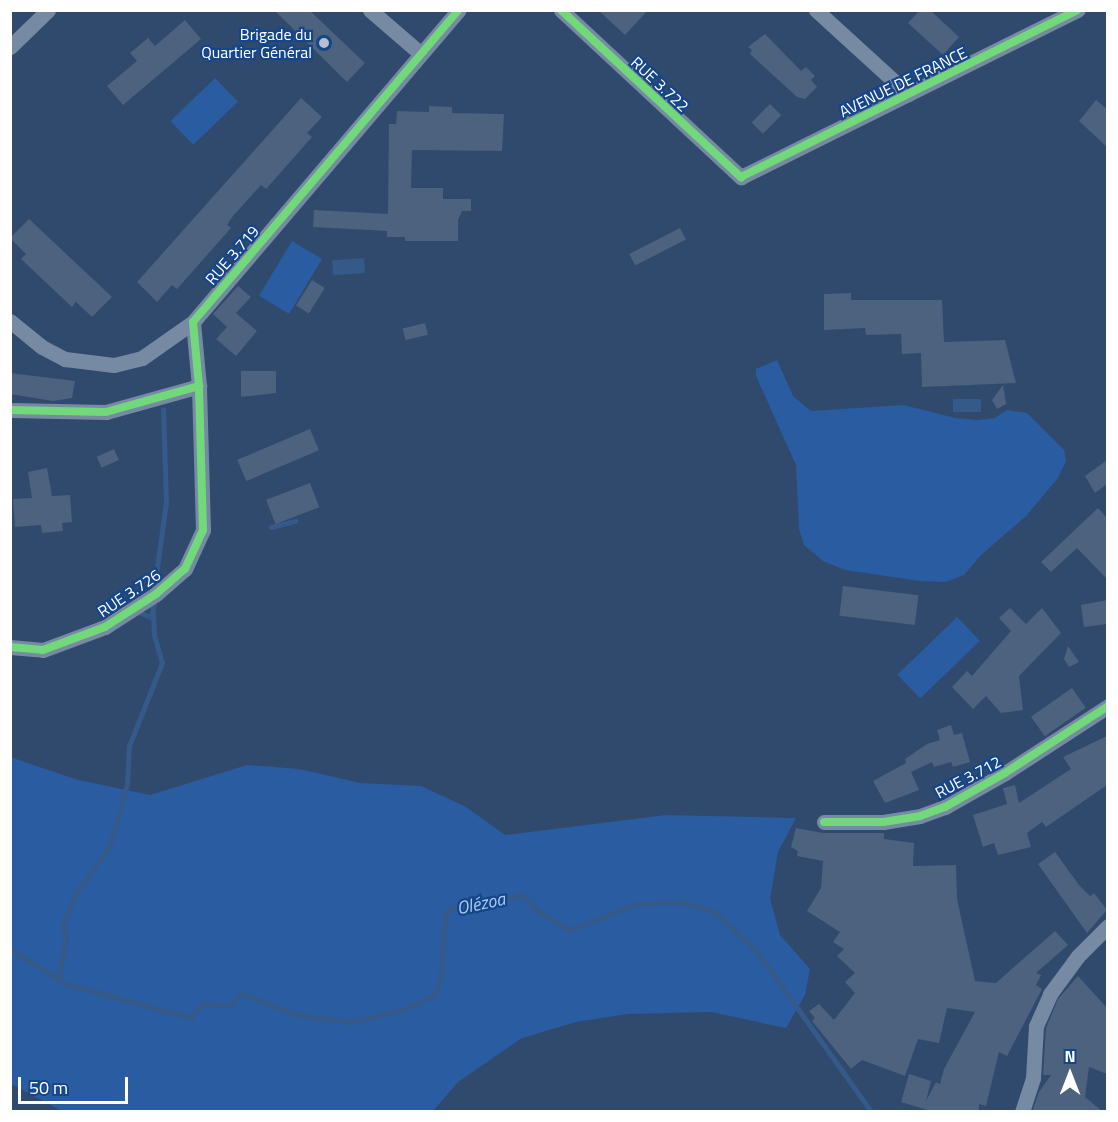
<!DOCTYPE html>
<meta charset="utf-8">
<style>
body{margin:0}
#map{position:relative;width:1118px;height:1122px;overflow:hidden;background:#304a6e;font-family:"Titillium Web",sans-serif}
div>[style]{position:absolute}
.green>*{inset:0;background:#295ca0;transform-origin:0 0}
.water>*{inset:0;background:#355988;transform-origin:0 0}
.stream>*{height:4.5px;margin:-2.25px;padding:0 2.25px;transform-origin:2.25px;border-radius:2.25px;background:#355988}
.building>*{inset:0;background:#4c627e;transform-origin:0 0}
.minor>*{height:15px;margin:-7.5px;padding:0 7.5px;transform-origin:7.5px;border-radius:7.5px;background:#778aa4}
.cycleway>*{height:8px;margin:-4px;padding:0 4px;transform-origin:4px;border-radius:4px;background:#71d979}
.dots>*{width:16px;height:16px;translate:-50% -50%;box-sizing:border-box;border:3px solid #154689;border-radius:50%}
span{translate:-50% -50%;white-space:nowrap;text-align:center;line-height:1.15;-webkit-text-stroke:4.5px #154689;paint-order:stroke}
.poi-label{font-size:16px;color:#fff}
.right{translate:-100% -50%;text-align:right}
.street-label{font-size:16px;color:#fff}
.water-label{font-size:18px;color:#a9caf6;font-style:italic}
.frame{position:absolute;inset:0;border:12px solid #fff;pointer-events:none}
.north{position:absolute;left:1040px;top:1044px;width:60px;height:60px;-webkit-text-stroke:4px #154689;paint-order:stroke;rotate:0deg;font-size:16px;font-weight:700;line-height:24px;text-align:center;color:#fff}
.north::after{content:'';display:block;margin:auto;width:21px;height:27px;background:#fff;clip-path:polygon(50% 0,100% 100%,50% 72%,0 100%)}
.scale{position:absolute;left:18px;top:1077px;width:110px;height:27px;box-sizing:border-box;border:3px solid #fff;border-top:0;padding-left:8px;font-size:18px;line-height:21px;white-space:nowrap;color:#fff;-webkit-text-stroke:4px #154689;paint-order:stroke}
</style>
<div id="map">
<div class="green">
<div style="left:215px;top:78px;width:33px;height:62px;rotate:46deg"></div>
<div style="left:292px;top:241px;width:35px;height:64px;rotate:31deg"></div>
<div style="clip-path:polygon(777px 360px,793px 396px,811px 411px,903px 405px,955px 418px,978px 420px,995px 418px,1007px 410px,1027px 413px,1064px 450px,1066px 461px,1058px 478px,1026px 516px,980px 556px,964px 575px,946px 582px,920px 581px,845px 570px,823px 561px,804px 545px,799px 529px,796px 465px,756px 376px,756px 369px)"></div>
<div style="left:957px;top:617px;width:33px;height:83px;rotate:46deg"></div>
<div style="clip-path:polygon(10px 757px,78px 780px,150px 795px,247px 765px,299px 769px,360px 783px,421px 786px,466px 807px,505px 835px,666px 815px,796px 818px,778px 852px,770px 899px,780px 935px,810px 969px,805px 995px,786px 1028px,711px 1012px,628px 1014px,576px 1022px,522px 1038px,458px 1082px,433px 1111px,62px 1111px,11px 1084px)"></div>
</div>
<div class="water">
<div style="left:364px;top:258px;width:15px;height:32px;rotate:86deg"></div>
<div style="left:981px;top:399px;width:13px;height:28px;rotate:90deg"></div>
</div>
<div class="stream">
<div style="left:271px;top:527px;width:25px;rotate:-14deg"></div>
<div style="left:154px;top:589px;width:87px;rotate:-82.1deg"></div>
<div style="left:166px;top:503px;width:93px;rotate:-91.8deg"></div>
<div style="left:141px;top:613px;width:11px;rotate:22deg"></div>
<div style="left:151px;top:617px;width:13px;rotate:-77deg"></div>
<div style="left:10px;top:949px;width:67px;rotate:31.6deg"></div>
<div style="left:67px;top:984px;width:129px;rotate:15.3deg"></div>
<div style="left:191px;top:1018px;width:19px;rotate:-51deg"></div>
<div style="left:203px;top:1003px;width:27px;rotate:6deg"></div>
<div style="left:230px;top:1006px;width:15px;rotate:-48deg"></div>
<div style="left:240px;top:995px;width:6px"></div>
<div style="left:246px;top:995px;width:52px;rotate:21.6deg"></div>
<div style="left:294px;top:1014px;width:57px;rotate:8.1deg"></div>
<div style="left:350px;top:1022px;width:53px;rotate:-13deg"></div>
<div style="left:402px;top:1010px;width:35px;rotate:-24deg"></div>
<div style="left:434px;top:996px;width:19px;rotate:-69deg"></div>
<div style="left:441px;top:978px;width:64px;rotate:-86.4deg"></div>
<div style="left:445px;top:914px;width:8px;rotate:-40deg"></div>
<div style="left:451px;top:909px;width:21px;rotate:-14deg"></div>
<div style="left:471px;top:904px;width:12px;rotate:9deg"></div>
<div style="left:483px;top:906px;width:41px;rotate:-15.8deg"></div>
<div style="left:522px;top:895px;width:23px;rotate:45deg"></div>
<div style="left:538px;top:911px;width:37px;rotate:31deg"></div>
<div style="left:570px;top:930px;width:71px;rotate:-21.5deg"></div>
<div style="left:636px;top:904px;width:45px;rotate:-2.5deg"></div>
<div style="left:681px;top:902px;width:35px;rotate:16deg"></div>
<div style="left:715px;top:912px;width:57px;rotate:42.9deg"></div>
<div style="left:757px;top:951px;width:198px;rotate:54.5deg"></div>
<div style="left:59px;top:978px;width:41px;rotate:-80.1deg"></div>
<div style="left:66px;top:938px;width:13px;rotate:-103deg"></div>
<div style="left:63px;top:925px;width:35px;rotate:-68deg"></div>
<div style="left:76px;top:893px;width:58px;rotate:-54.1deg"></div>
<div style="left:110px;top:846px;width:64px;rotate:-74.7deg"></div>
<div style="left:127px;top:784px;width:38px;rotate:-87deg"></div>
<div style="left:129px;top:746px;width:89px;rotate:-68.3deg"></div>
<div style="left:162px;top:663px;width:29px;rotate:-106deg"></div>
<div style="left:154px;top:635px;width:34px;rotate:-93deg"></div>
</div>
<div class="building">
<div style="clip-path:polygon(274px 10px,309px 10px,365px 63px,347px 82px)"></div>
<div style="clip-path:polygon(598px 10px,648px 10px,625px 35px)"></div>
<div style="clip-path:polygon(920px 10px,930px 10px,959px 37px,943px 55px,908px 23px)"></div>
<div style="clip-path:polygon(185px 20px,201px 39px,123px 105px,107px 86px,137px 61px,130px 53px,148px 38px,155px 46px)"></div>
<div style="clip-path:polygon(765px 34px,801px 71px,806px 67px,815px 76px,811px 80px,817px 87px,805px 99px,797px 97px,750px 54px,752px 50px,748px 47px)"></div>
<div style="clip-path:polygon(301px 98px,322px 117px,307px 133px,312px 137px,266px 189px,261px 185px,233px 216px,227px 225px,231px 228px,177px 289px,172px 285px,157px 302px,137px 282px)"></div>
<div style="clip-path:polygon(1096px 100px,1107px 109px,1107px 147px,1079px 121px)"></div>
<div style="left:770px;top:104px;width:16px;height:26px;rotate:45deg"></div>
<div style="clip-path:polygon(429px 106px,452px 107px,452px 113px,504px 114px,502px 151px,412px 150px,411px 188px,443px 188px,443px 199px,471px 199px,471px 211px,462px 211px,458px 220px,458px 241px,405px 241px,405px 237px,387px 237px,387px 231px,313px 227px,314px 210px,388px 214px,389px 124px,396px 124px,397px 111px,429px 112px)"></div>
<div style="clip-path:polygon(29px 219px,112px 297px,92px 317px,76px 302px,72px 307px,21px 259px,26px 254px,10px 238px)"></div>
<div style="left:680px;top:228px;width:13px;height:57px;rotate:63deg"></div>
<div style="left:312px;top:280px;width:15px;height:30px;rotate:32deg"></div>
<div style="clip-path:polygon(238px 286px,251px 297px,236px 313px,257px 331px,236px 356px,216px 339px,227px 327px,213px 314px)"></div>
<div style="clip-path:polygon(851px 293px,851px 300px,942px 300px,944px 342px,1005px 340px,1016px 383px,922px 387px,921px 353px,902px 354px,901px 334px,866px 335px,865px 328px,824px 330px,824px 294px)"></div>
<div style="left:425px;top:323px;width:12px;height:23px;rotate:76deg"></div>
<div style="clip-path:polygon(241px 371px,276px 371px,276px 393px,241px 397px)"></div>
<div style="clip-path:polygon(10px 373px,75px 381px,72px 398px,53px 401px,10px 394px)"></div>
<div style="clip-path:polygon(1003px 385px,1006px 404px,997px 409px,992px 400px)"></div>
<div style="left:310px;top:429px;width:23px;height:79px;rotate:67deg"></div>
<div style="left:114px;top:449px;width:12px;height:19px;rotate:66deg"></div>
<div style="clip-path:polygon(1107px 460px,1107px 484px,1095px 493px,1085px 476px)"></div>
<div style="clip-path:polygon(47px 468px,52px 496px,70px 495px,72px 522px,62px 523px,63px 531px,42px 533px,41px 525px,15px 527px,13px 499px,32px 498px,28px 472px)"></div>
<div style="left:310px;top:483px;width:26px;height:47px;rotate:69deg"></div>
<div style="clip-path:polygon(1098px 508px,1107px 518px,1107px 579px,1077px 548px,1051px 572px,1041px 562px)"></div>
<div style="left:843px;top:586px;width:76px;height:30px;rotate:7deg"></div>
<div style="clip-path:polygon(1107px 600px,1107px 624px,1084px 627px,1081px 605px)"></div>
<div style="clip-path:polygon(1010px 608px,1026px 624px,1042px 608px,1061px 633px,1019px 676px,1023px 710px,1001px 713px,986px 696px,973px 709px,952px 687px,967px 671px,972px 676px,1011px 631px,999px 618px)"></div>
<div style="clip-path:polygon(1068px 646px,1079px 662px,1069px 667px,1064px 659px)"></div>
<div style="left:1072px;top:688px;width:24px;height:50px;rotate:55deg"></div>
<div style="clip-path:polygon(951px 725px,954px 735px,962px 733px,970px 762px,953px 767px,951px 762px,934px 767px,932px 762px,911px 772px,919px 790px,885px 803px,873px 781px,906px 763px,905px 759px,927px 744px,940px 740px,937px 730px)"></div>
<div style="clip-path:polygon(1107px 736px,1107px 785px,1046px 827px,1042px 822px,1027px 833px,1031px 847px,998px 855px,994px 843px,983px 847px,973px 815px,1007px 804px,1003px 788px,1015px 785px,1019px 803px,1071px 769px,1063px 757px)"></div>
<div style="clip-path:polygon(796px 828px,823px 833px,884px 833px,884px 839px,914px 843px,913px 866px,956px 865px,957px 899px,975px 981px,996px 983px,1055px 931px,1068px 945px,1036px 973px,1041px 975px,1036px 985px,1042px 989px,1007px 1056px,999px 1052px,986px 1106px,979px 1104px,979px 1112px,934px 1112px,901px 1102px,909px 1074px,931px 1081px,926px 1101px,936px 1082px,940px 1084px,944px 1069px,975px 1012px,947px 1008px,939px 1043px,918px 1039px,905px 1076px,862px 1060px,851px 1069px,812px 1021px,815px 1018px,809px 1011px,819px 1004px,834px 1020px,855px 993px,845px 982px,855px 973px,837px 956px,844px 949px,833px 942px,840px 932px,807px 911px,821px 888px,823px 861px,797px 856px,798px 851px,791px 847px)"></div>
<div style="clip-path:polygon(1055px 852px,1079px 885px,1090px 896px,1094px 893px,1107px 910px,1087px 933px,1038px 864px)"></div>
<div style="clip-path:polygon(1078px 976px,1107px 1008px,1107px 1074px,1089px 1067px,1085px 1097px,1103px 1112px,1032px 1112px,1039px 1092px,1051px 1075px,1043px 1075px,1046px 1028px,1058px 999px)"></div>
</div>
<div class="minor">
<div style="left:370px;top:10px;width:67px;rotate:40.8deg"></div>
<div style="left:561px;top:10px;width:246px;rotate:42.9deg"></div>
<div style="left:741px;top:177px;width:376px;rotate:-26.4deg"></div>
<div style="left:816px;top:10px;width:125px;rotate:42.4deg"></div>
<div style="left:10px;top:47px;width:53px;rotate:-44.2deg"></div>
<div style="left:10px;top:321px;width:41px;rotate:39.1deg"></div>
<div style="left:42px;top:347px;width:26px;rotate:28deg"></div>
<div style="left:65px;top:359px;width:49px;rotate:7deg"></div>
<div style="left:114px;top:365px;width:29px;rotate:-14deg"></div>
<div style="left:142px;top:358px;width:62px;rotate:-35.2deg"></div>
<div style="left:10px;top:410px;width:96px;rotate:1.2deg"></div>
<div style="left:106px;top:412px;width:97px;rotate:-15.6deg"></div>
<div style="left:199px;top:386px;width:64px;rotate:-95.4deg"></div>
<div style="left:193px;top:322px;width:410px;rotate:-49.6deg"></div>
<div style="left:10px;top:647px;width:33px;rotate:5deg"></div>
<div style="left:43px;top:650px;width:66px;rotate:-20.4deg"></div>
<div style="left:105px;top:627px;width:61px;rotate:-32.9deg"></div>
<div style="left:156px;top:594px;width:38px;rotate:-41deg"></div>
<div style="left:185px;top:569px;width:43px;rotate:-65.2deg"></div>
<div style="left:203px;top:530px;width:144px;rotate:-91.6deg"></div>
<div style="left:824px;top:822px;width:59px"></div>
<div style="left:883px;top:822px;width:37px;rotate:-9deg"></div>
<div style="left:920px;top:816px;width:27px;rotate:-20deg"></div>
<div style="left:945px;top:807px;width:69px;rotate:-29.5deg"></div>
<div style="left:1005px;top:773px;width:123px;rotate:-33deg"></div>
<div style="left:1022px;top:1112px;width:36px;rotate:-72deg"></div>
<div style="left:1033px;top:1078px;width:52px;rotate:-86.7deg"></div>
<div style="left:1036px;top:1026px;width:35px;rotate:-66deg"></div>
<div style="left:1050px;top:994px;width:47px;rotate:-53.6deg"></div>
<div style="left:1078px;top:956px;width:42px;rotate:-45deg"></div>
</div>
<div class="cycleway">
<div style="left:561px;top:10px;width:246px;rotate:42.9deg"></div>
<div style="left:741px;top:177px;width:376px;rotate:-26.4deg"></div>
<div style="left:10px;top:410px;width:96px;rotate:1.2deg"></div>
<div style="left:106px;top:412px;width:97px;rotate:-15.6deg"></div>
<div style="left:199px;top:386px;width:64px;rotate:-95.4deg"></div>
<div style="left:193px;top:322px;width:410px;rotate:-49.6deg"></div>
<div style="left:10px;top:647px;width:33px;rotate:5deg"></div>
<div style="left:43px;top:650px;width:66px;rotate:-20.4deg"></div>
<div style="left:105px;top:627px;width:61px;rotate:-32.9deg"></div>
<div style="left:156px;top:594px;width:38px;rotate:-41deg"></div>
<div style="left:185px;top:569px;width:43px;rotate:-65.2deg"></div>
<div style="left:203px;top:530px;width:144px;rotate:-91.6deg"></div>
<div style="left:824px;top:822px;width:59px"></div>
<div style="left:883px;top:822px;width:37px;rotate:-9deg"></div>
<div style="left:920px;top:816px;width:27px;rotate:-20deg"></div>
<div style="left:945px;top:807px;width:69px;rotate:-29.5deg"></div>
<div style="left:1005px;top:773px;width:123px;rotate:-33deg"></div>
</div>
<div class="dots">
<div style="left:324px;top:43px;background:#b7c0cc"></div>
</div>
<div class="poi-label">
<span class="right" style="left:312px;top:43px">Brigade du<br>Quartier Général</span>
</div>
<div class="street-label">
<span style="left:903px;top:82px;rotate:-26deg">AVENUE DE FRANCE</span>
<span style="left:660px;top:84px;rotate:43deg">RUE 3.722</span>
<span style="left:232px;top:255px;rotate:-49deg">RUE 3.719</span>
<span style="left:129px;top:593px;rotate:-34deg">RUE 3.726</span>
<span style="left:968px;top:777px;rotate:-28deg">RUE 3.712</span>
</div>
<div class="water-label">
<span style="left:481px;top:904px;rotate:-12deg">Olézoa</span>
</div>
<div class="frame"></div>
<div class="north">N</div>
<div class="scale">50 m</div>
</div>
